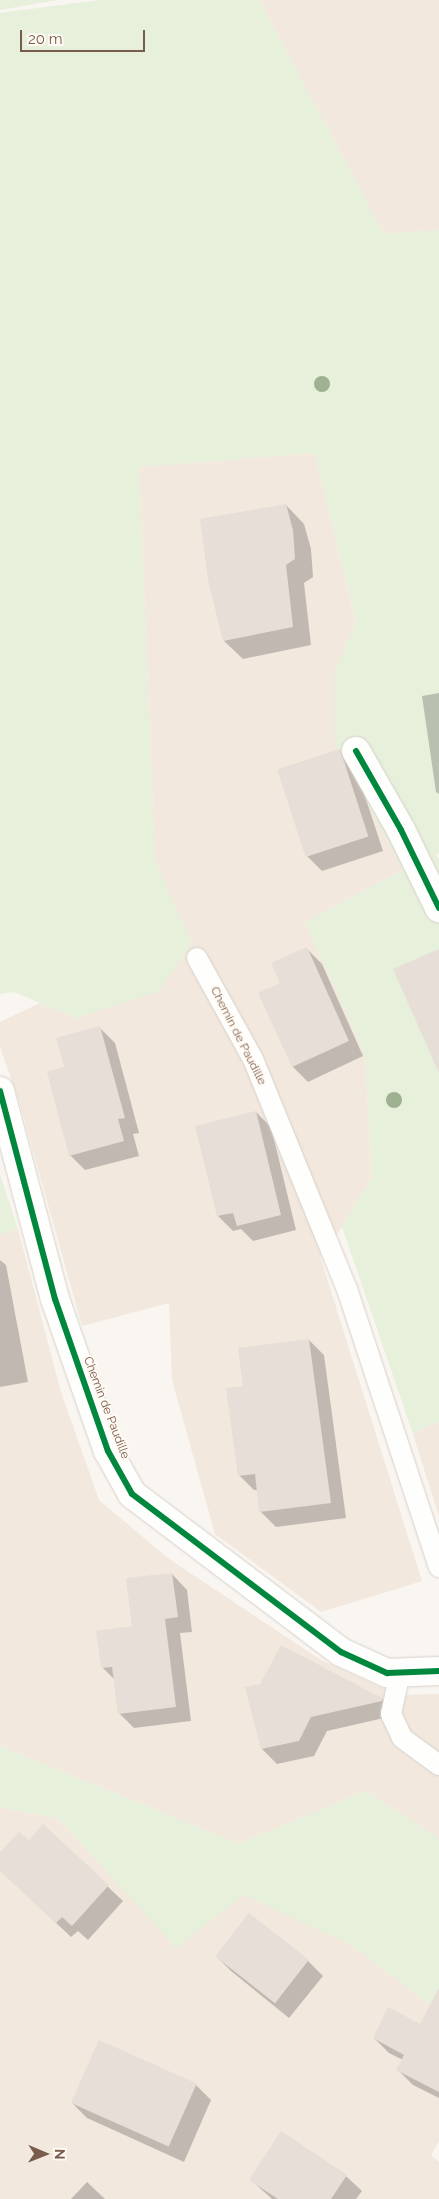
<!DOCTYPE html>
<style>
body{margin:0}
#map{position:relative;width:439px;height:2199px;overflow:hidden;background:#f9f5f0;font-family:Raleway,sans-serif}
div>[style]{position:absolute}
.residential>*{inset:0;background:#f2e8de}
.green>*{inset:0;background:#e7f0db}
.shadow>*{inset:0;background:#0003}
.building>*{inset:0;background:#e6ded7;transform-origin:0 0}
.roads{filter:drop-shadow(0 0 1px #d7d1cb) drop-shadow(0 0 1px #d7d1cb)}
.lane>*{height:20px;margin:-10px;padding:0 10px;transform-origin:10px;border-radius:10px;background:#fefefd}
.street>*{height:28px;margin:-14px;padding:0 14px;transform-origin:14px;border-radius:14px;background:#fefefd}
.cycleway>*{height:6px;margin:-3px;padding:0 3px;transform-origin:3px;border-radius:3px;background:#00873e}
.trees>*{width:16px;height:16px;margin:-8px;border-radius:50%;background:#9eb190}
span{translate:-50% -50%;white-space:nowrap;text-align:center;line-height:1.15;-webkit-text-stroke:4px #fffaf3;paint-order:stroke}
.street-label{font-size:12px;color:#7a5c4d}
.north{position:absolute;left:20px;top:2129px;width:50px;height:50px;-webkit-text-stroke:4px #fffaf3;paint-order:stroke;rotate:91deg;font-size:14px;font-weight:700;line-height:20px;text-align:center;color:#7a5c4d}
.north::after{content:'';display:block;margin:auto;width:18px;height:22px;background:#7a5c4d;clip-path:polygon(50% 0,100% 100%,50% 72%,0 100%)}
.scale{position:absolute;left:20px;top:30px;width:125px;height:22px;box-sizing:border-box;border:2px solid #7a5c4d;border-top:0;padding-left:6px;font-size:15px;line-height:18px;white-space:nowrap;color:#7a5c4d;-webkit-text-stroke:4px #fffaf3;paint-order:stroke}
</style>
<div id="map">
<div class="residential">
<div style="clip-path:polygon(259px 0,439px 0,439px 230px,384px 234px)"></div>
<div style="clip-path:polygon(315px 453px,356px 623px,335px 671px,335px 742px,403px 870px,305px 922px,365px 1054px,372px 1177px,342px 1227px,320px 1256px,422px 1581px,321px 1612px,215px 1534px,172px 1380px,169px 1303px,82px 1326px,19px 1101px,0 1047px,0 1022px,40px 1003px,76px 1018px,191px 943px,155px 861px,139px 467px)"></div>
<div style="clip-path:polygon(18px 1229px,61px 1392px,99px 1500px,169px 1559px,321px 1660px,397px 1695px,439px 1694px,439px 1842px,437px 1837px,366px 1791px,239px 1844px,0 1746px,0 1234px)"></div>
<div style="clip-path:polygon(439px 1421px,439px 1517px,413px 1434px)"></div>
<div style="clip-path:polygon(0 1808px,58px 1818px,176px 1947px,244px 1894px,351px 1945px,439px 2011px,439px 2142px,431px 2155px,439px 2162px,439px 2199px,0 2199px)"></div>
</div>
<div class="green">
<div style="clip-path:polygon(0 0,57px 0,0 10px)"></div>
<div style="clip-path:polygon(99px 0,259px 0,384px 234px,439px 230px,439px 853px,436px 854px,439px 859px,439px 1421px,413px 1434px,342px 1227px,372px 1177px,365px 1054px,305px 922px,403px 870px,335px 742px,335px 671px,356px 622px,315px 453px,139px 467px,155px 861px,192px 943px,158px 992px,76px 1018px,14px 992px,0 994px,0 13px)"></div>
<div style="clip-path:polygon(0 1174px,18px 1229px,0 1234px)"></div>
<div style="clip-path:polygon(0 1746px,239px 1844px,366px 1791px,437px 1837px,439px 1842px,439px 2011px,351px 1945px,244px 1895px,176px 1948px,58px 1818px,0 1808px)"></div>
</div>
<div class="shadow">
<div style="clip-path:polygon(286px 505px,304px 524px,311px 549px,313px 577px,304px 583px,311px 645px,243px 659px,224px 641px)"></div>
<div style="clip-path:polygon(439px 693px,439px 794px,436px 792px,422px 696px)"></div>
<div style="clip-path:polygon(340px 751px,355px 766px,383px 851px,322px 871px,307px 856px)"></div>
<div style="clip-path:polygon(307px 949px,322px 964px,363px 1056px,308px 1082px,293px 1067px,282px 984px)"></div>
<div style="clip-path:polygon(99px 1027px,115px 1043px,139px 1133px,133px 1134px,139px 1156px,85px 1170px,70px 1155px,65px 1068px)"></div>
<div style="clip-path:polygon(256px 1112px,271px 1127px,296px 1230px,253px 1241px,241px 1229px,233px 1231px,218px 1216px)"></div>
<div style="clip-path:polygon(0 1260px,6px 1265px,28px 1382px,0 1387px)"></div>
<div style="clip-path:polygon(309px 1340px,324px 1355px,346px 1518px,276px 1527px,261px 1512px,258px 1490px,254px 1490px,239px 1475px,244px 1387px)"></div>
<div style="clip-path:polygon(172px 1574px,187px 1590px,192px 1632px,180px 1633px,191px 1721px,134px 1728px,119px 1713px,114px 1679px,102px 1667px)"></div>
<div style="clip-path:polygon(261px 1685px,382px 1699px,397px 1715px,327px 1731px,314px 1756px,277px 1764px,262px 1749px)"></div>
<div style="clip-path:polygon(43px 1826px,123px 1901px,88px 1940px,78px 1931px,71px 1937px,0 1870px,0 1854px,29px 1842px)"></div>
<div style="clip-path:polygon(216px 1956px,308px 1961px,323px 1976px,289px 2018px,231px 1971px)"></div>
<div style="clip-path:polygon(439px 2035px,439px 2098px,413px 2085px,398px 2070px,403px 2060px,389px 2053px,374px 2038px)"></div>
<div style="clip-path:polygon(196px 2085px,211px 2100px,184px 2162px,87px 2118px,72px 2103px)"></div>
<div style="clip-path:polygon(346px 2176px,362px 2191px,356px 2199px,272px 2199px,251px 2180px)"></div>
<div style="clip-path:polygon(87px 2182px,105px 2199px,71px 2199px)"></div>
</div>
<div class="building">
<div style="clip-path:polygon(286px 504px,293px 530px,295px 559px,286px 565px,293px 627px,223px 641px,208px 580px,200px 519px)"></div>
<div style="left:340px;top:749px;width:92px;height:66px;rotate:72deg"></div>
<div style="clip-path:polygon(307px 947px,349px 1041px,292px 1067px,258px 993px,280px 983px,271px 963px)"></div>
<div style="clip-path:polygon(439px 949px,439px 1073px,393px 969px)"></div>
<div style="clip-path:polygon(100px 1026px,125px 1118px,118px 1119px,124px 1141px,69px 1156px,47px 1072px,64px 1067px,56px 1038px)"></div>
<div style="clip-path:polygon(256px 1111px,281px 1215px,237px 1226px,233px 1213px,217px 1216px,195px 1126px)"></div>
<div style="clip-path:polygon(309px 1339px,331px 1503px,259px 1512px,255px 1474px,238px 1476px,226px 1388px,243px 1386px,238px 1348px)"></div>
<div style="clip-path:polygon(172px 1573px,178px 1617px,165px 1619px,176px 1707px,118px 1714px,112px 1667px,101px 1668px,96px 1631px,132px 1626px,126px 1578px)"></div>
<div style="clip-path:polygon(281px 1645px,382px 1698px,382px 1701px,311px 1717px,299px 1741px,261px 1749px,245px 1687px,260px 1684px)"></div>
<div style="clip-path:polygon(43px 1824px,109px 1885px,72px 1926px,62px 1917px,56px 1923px,0 1871px,0 1852px,19px 1832px,29px 1840px)"></div>
<div style="left:249px;top:1913px;width:76px;height:55px;rotate:38deg"></div>
<div style="clip-path:polygon(439px 1988px,439px 2092px,396px 2070px,404px 2055px,373px 2038px,388px 2007px,420px 2024px)"></div>
<div style="left:99px;top:2040px;width:107px;height:69px;rotate:24deg"></div>
<div style="clip-path:polygon(281px 2131px,347px 2175px,331px 2199px,278px 2199px,249px 2180px)"></div>
</div>
<div class="roads">
<div class="lane">
<div style="left:197px;top:958px;width:115px;rotate:61deg"></div>
<div style="left:253px;top:1059px;width:248px;rotate:67.8deg"></div>
<div style="left:347px;top:1289px;width:293px;rotate:71.7deg"></div>
<div style="left:400px;top:1673px;width:42px;rotate:102.4deg"></div>
<div style="left:391px;top:1714px;width:26px;rotate:65deg"></div>
<div style="left:402px;top:1738px;width:46px;rotate:36.1deg"></div>
</div>
<div class="street">
<div style="left:356px;top:751px;width:91px;rotate:60.3deg"></div>
<div style="left:401px;top:830px;width:87px;rotate:64deg"></div>
<div style="left:0;top:1091px;width:215px;rotate:75.2deg"></div>
<div style="left:55px;top:1299px;width:161px;rotate:70.8deg"></div>
<div style="left:108px;top:1451px;width:49px;rotate:60.8deg"></div>
<div style="left:132px;top:1494px;width:262px;rotate:37.1deg"></div>
<div style="left:341px;top:1652px;width:51px;rotate:24.5deg"></div>
<div style="left:387px;top:1673px;width:52px;rotate:-2.2deg"></div>
</div>
</div>
<div class="cycleway">
<div style="left:356px;top:751px;width:91px;rotate:60.3deg"></div>
<div style="left:401px;top:830px;width:87px;rotate:64deg"></div>
<div style="left:0;top:1091px;width:215px;rotate:75.2deg"></div>
<div style="left:55px;top:1299px;width:161px;rotate:70.8deg"></div>
<div style="left:108px;top:1451px;width:49px;rotate:60.8deg"></div>
<div style="left:132px;top:1494px;width:262px;rotate:37.1deg"></div>
<div style="left:341px;top:1652px;width:51px;rotate:24.5deg"></div>
<div style="left:387px;top:1673px;width:52px;rotate:-2.2deg"></div>
</div>
<div class="trees">
<div style="left:322px;top:384px"></div>
<div style="left:394px;top:1100px"></div>
</div>
<div class="street-label">
<span style="left:238px;top:1036px;rotate:63deg">Chemin de Paudille</span>
<span style="left:106px;top:1408px;rotate:69deg">Chemin de Paudille</span>
</div>
<div class="north">N</div>
<div class="scale">20 m</div>
</div>
